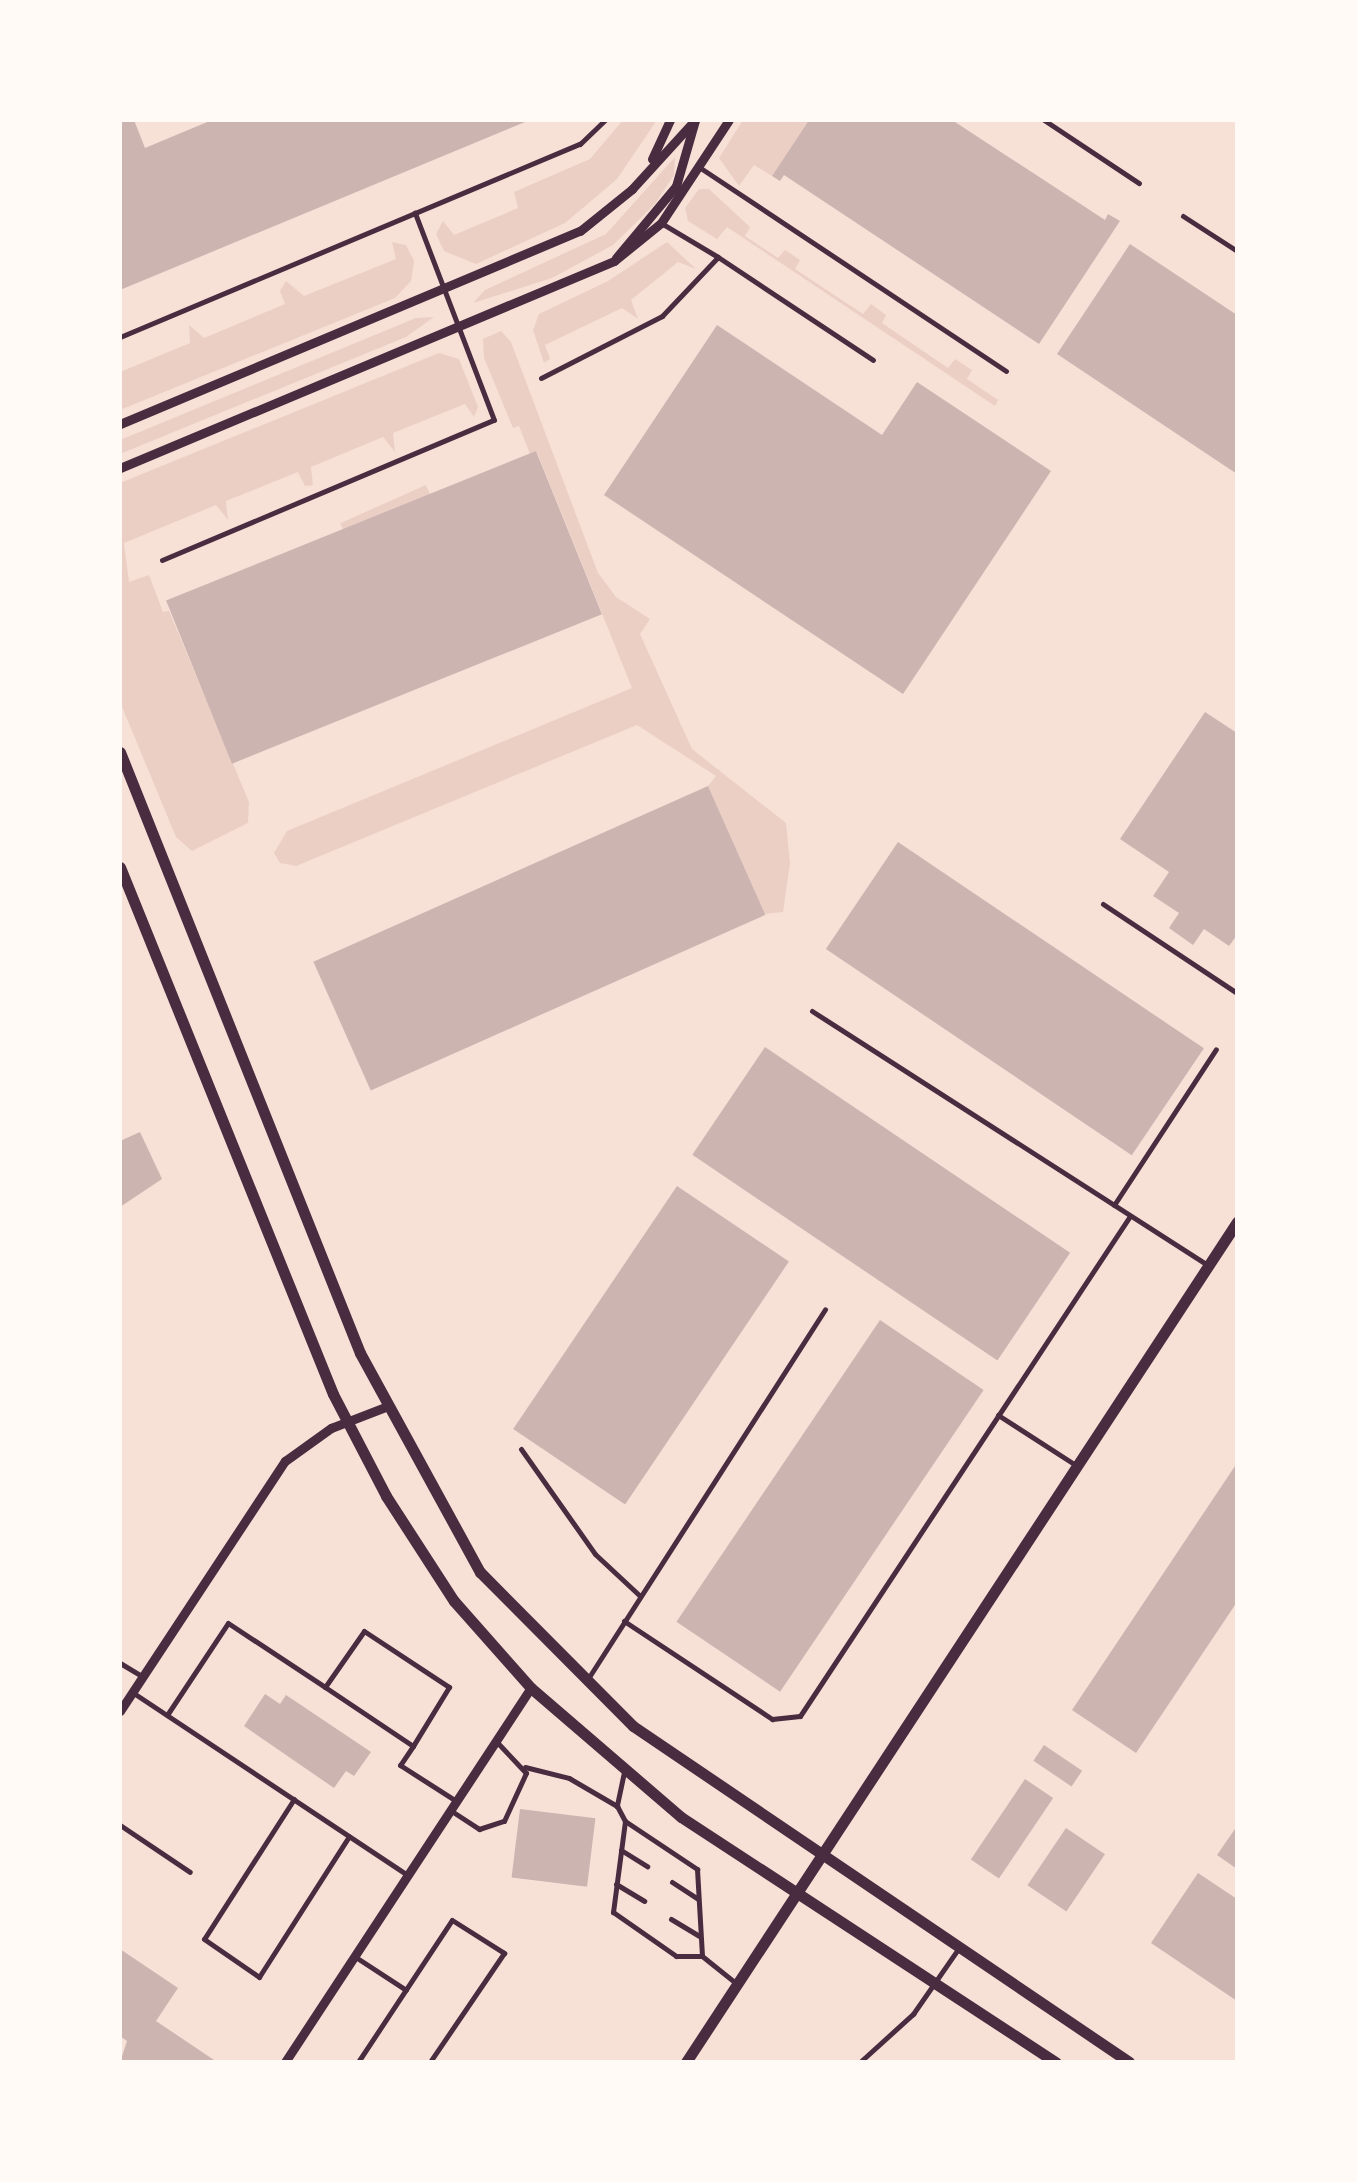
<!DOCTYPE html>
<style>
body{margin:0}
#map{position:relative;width:1357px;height:2182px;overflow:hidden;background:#f7e1d7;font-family:"Noto Sans",sans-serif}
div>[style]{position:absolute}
.green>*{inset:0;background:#ebcfc5;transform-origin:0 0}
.building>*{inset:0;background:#ccb4b1;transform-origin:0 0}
.service>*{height:5px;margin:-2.5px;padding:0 2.5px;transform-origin:2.5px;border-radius:2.5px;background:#4a2c40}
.minor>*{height:9px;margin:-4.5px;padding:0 4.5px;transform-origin:4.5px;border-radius:4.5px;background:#4a2c40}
.tertiary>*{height:11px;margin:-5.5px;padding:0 5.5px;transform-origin:5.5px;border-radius:5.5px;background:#4a2c40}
span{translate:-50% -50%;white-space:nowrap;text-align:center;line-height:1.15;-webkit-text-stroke:10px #fffaf5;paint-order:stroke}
.frame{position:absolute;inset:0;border:122px solid #fffaf5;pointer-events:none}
</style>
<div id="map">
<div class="green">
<div style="clip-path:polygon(623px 120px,657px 120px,617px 179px,565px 223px,476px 264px,444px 251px,436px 234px,443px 221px,454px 235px,518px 208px,514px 192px,590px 159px)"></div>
<div style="clip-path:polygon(743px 120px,809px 120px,772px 176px,754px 165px,739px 186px,719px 158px)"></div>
<div style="clip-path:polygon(675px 157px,674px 175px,655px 204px,613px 245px,552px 278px,473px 303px,485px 290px,606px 234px)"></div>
<div style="clip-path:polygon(699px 189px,709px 189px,750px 227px,745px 236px,778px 258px,785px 250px,800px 260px,795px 269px,863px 314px,871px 304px,886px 315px,882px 323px,948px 368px,955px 359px,972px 370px,967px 379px,998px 400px,995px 406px,727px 227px,717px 239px,688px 221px,685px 208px)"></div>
<div style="clip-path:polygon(392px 242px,406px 245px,414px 261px,411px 281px,395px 298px,120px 410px,120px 372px,190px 343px,189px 325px,204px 338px,285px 304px,280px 291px,286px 281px,304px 296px,396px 259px)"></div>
<div style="clip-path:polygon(667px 242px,696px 269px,678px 262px,631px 300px,638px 319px,622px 308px,545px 345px,550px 359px,544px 363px,533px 330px,539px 314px,608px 281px)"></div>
<div style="clip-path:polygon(434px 317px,406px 337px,120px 454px,120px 440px,416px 318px)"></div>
<div style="clip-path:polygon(501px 331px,511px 342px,598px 573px,616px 597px,650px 619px,640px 634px,692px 749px,786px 823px,790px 863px,783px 912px,765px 914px,708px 786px,716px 776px,637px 725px,296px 866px,280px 863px,274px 853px,287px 831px,632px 688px,537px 452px,530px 454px,519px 426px,513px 428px,484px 358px,483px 339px)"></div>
<div style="clip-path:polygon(439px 353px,459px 359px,478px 407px,474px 417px,465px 404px,393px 433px,395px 452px,383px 437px,311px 467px,313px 485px,305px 486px,298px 472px,226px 501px,228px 520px,216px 505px,124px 543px,129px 582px,149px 575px,163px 612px,169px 611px,249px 802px,248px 823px,192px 851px,176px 837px,120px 702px,120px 483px)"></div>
<div style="left:426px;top:485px;width:10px;height:94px;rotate:66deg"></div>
</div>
<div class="building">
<div style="clip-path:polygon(120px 120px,134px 120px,145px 148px,212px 120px,530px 120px,120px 290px)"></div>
<div style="clip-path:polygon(809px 120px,952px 120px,1105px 220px,1108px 214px,1120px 221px,1039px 344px,784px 175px,780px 181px,772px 176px)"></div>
<div style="clip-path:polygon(1130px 244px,1237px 315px,1237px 474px,1057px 354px)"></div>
<div style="clip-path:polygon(717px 325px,882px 435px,917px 382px,1051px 471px,903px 694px,604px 495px)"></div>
<div style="left:536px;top:451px;width:176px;height:399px;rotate:68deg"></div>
<div style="clip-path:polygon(1205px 712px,1237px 733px,1237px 935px,1229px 946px,1204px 929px,1193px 945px,1169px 928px,1179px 913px,1153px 896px,1169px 872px,1120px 839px)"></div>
<div style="left:708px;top:786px;width:141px;height:432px;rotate:66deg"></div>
<div style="left:898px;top:842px;width:369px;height:129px;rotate:34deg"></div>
<div style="left:765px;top:1047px;width:368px;height:130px;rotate:34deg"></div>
<div style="clip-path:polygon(140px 1132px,162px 1179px,120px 1207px,120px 1141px)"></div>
<div style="left:677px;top:1186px;width:135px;height:293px;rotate:34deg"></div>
<div style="left:880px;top:1320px;width:125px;height:364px;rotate:34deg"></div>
<div style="clip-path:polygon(1237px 1463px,1237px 1602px,1136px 1753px,1072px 1710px)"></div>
<div style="clip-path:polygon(265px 1694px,280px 1704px,286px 1695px,371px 1752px,354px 1776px,346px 1771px,334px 1788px,244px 1726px)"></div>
<div style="left:1044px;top:1745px;width:46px;height:19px;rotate:34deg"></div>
<div style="left:1025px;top:1779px;width:34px;height:97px;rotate:34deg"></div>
<div style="left:520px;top:1809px;width:76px;height:69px;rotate:7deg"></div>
<div style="clip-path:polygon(1237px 1826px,1237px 1869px,1217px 1855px)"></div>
<div style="left:1066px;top:1828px;width:47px;height:69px;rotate:34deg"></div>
<div style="clip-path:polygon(1198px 1873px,1237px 1899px,1237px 2001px,1151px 1943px)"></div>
<div style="clip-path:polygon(120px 1949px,178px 1988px,156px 2021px,217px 2062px,120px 2062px,127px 2041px,120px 2036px)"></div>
</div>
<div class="service">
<div style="left:1044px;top:120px;width:114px;rotate:33.6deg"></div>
<div style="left:702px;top:169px;width:365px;rotate:33.6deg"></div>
<div style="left:1183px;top:216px;width:64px;rotate:32.9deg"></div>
<div style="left:718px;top:257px;width:186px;rotate:33.6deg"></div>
<div style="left:120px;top:337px;width:499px;rotate:-22.8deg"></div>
<div style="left:580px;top:144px;width:35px;rotate:-44deg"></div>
<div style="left:541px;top:378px;width:136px;rotate:-27.1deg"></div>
<div style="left:662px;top:316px;width:81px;rotate:-46.5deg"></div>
<div style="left:718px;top:257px;width:66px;rotate:-149.2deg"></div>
<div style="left:162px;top:560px;width:360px;rotate:-22.9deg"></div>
<div style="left:494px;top:420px;width:222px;rotate:-110.9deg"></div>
<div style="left:1103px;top:904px;width:161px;rotate:33.6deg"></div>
<div style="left:812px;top:1011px;width:468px;rotate:32.7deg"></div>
<div style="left:1114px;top:1205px;width:186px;rotate:-56.8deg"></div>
<div style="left:998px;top:1415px;width:90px;rotate:32.8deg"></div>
<div style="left:521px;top:1449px;width:128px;rotate:54.8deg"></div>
<div style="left:595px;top:1554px;width:62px;rotate:43deg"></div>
<div style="left:624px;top:1621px;width:178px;rotate:33.5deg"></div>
<div style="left:772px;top:1719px;width:28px;rotate:-6deg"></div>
<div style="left:800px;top:1716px;width:599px;rotate:-56.58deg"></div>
<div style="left:120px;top:1663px;width:27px;rotate:31deg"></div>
<div style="left:589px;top:1677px;width:437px;rotate:-57.3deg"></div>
<div style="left:132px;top:1692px;width:330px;rotate:33.6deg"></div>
<div style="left:167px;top:1715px;width:110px;rotate:-56.5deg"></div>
<div style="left:228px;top:1623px;width:116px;rotate:33.4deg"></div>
<div style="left:413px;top:1746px;width:106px;rotate:-146.2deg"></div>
<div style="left:325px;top:1687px;width:68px;rotate:-55.1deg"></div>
<div style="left:364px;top:1631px;width:102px;rotate:33.4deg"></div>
<div style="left:449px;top:1687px;width:69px;rotate:121.4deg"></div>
<div style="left:413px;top:1746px;width:23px;rotate:124deg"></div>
<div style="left:400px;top:1765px;width:67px;rotate:32.7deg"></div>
<div style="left:525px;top:1767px;width:45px;rotate:14deg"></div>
<div style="left:569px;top:1778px;width:56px;rotate:30.3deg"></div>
<div style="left:624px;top:1772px;width:35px;rotate:102deg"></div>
<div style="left:617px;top:1806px;width:17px;rotate:62deg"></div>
<div style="left:625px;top:1821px;width:87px;rotate:33.7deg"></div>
<div style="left:697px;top:1869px;width:87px;rotate:86.7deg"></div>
<div style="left:702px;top:1956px;width:45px;rotate:38.7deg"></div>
<div style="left:294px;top:1799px;width:166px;rotate:122.7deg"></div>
<div style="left:204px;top:1939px;width:67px;rotate:34.6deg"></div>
<div style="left:259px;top:1977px;width:167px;rotate:-57.4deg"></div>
<div style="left:450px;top:1810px;width:35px;rotate:33deg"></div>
<div style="left:479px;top:1829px;width:26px;rotate:-18deg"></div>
<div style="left:504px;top:1821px;width:53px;rotate:-65.4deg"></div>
<div style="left:526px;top:1773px;width:44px;rotate:-133.2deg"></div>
<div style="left:625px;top:1821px;width:92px;rotate:97.5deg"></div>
<div style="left:613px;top:1912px;width:77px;rotate:34.9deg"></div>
<div style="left:676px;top:1956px;width:26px"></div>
<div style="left:120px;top:1825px;width:84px;rotate:33.9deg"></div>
<div style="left:621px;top:1850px;width:31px;rotate:32deg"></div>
<div style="left:672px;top:1882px;width:30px;rotate:33deg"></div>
<div style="left:616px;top:1884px;width:33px;rotate:31deg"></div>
<div style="left:671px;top:1919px;width:33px;rotate:31deg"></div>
<div style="left:354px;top:1956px;width:62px;rotate:33.2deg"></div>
<div style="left:358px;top:2062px;width:170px;rotate:-56.5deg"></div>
<div style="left:452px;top:1920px;width:62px;rotate:32.4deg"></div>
<div style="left:504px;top:1953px;width:132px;rotate:124.2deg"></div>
<div style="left:860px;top:2062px;width:72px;rotate:-42.2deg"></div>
<div style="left:913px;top:2014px;width:79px;rotate:-55.3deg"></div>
</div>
<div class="minor">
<div style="left:652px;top:159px;width:43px;rotate:-65.2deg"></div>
<div style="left:616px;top:258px;width:94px;rotate:-50.2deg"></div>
<div style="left:676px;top:186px;width:69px;rotate:-73.9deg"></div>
<div style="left:120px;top:424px;width:499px;rotate:-22.8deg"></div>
<div style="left:580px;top:231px;width:67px;rotate:-38.9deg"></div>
<div style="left:632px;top:189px;width:93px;rotate:-47.6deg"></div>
<div style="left:120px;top:468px;width:536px;rotate:-22.74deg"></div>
<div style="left:614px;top:261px;width:60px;rotate:-39deg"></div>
<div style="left:661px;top:223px;width:123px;rotate:-56.6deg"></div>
<div style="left:120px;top:1711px;width:300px;rotate:-56.6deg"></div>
<div style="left:285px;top:1461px;width:57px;rotate:-35.7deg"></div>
<div style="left:331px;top:1428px;width:61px;rotate:-21.1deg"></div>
<div style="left:285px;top:2062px;width:448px;rotate:-56.7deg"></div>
</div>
<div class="tertiary">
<div style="left:120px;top:752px;width:647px;rotate:68.23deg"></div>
<div style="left:360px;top:1353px;width:250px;rotate:61.3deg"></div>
<div style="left:480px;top:1572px;width:217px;rotate:45.2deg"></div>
<div style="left:633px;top:1726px;width:599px;rotate:34.11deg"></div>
<div style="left:120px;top:867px;width:568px;rotate:67.99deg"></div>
<div style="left:333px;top:1394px;width:115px;rotate:62.5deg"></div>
<div style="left:386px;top:1496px;width:125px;rotate:57.1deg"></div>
<div style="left:454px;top:1601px;width:116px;rotate:48.5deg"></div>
<div style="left:531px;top:1688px;width:198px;rotate:40.7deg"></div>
<div style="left:681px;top:1817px;width:448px;rotate:33.2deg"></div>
<div style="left:686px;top:2062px;width:1005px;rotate:-56.74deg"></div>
</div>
<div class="frame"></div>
</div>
